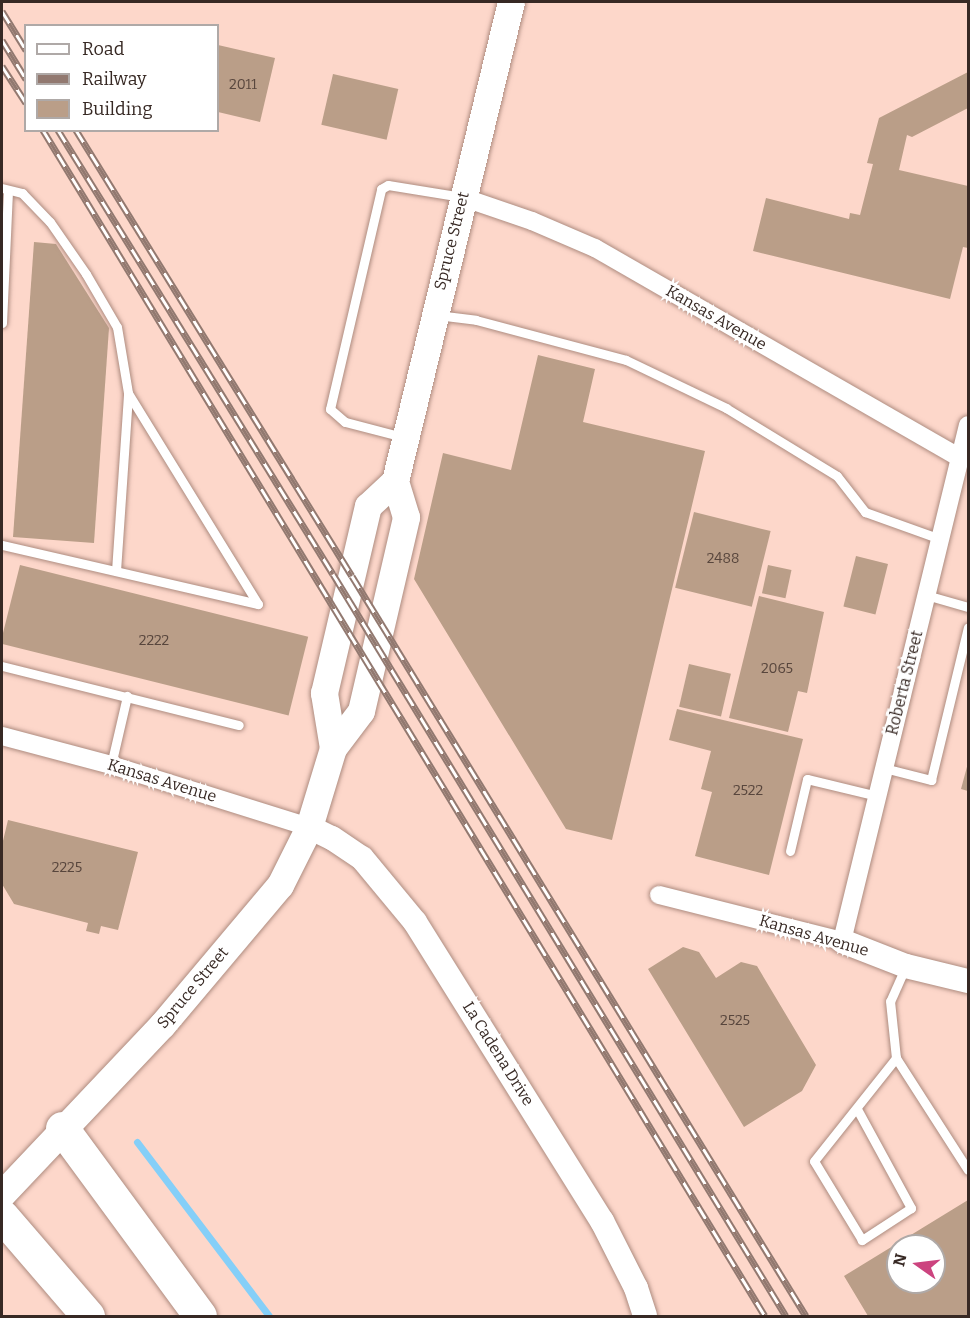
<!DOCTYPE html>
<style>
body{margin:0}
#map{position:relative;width:970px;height:1318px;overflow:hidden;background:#fdd7ca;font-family:Bitter,serif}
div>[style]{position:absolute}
.stream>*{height:7px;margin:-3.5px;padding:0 3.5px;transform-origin:3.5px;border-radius:3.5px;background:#85cff8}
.building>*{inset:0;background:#ba9e88;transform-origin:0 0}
.roads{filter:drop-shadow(0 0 2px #ae8c80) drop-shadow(0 0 2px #ae8c80)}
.service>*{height:9px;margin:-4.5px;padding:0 4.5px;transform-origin:4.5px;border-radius:4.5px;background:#fff}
.minor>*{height:18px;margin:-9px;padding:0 9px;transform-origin:9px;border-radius:9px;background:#fff}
.tertiary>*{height:24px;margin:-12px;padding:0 12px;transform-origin:12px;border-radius:12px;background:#fff}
.secondary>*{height:27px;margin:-13.5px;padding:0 13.5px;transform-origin:13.5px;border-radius:13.5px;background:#fff}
.motorway>*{height:33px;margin:-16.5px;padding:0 16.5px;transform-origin:16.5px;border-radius:16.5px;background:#fff}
.rail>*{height:7px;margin-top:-3.5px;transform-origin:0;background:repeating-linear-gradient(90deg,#fff 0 14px,#927970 0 28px);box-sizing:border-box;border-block:2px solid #927970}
span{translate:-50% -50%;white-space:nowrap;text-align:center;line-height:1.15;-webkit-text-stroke:5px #fff;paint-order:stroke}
.number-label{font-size:14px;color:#58463d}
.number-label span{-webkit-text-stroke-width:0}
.street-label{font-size:16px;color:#372924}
.frame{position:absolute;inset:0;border:3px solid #372924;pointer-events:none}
.legend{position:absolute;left:24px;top:24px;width:195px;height:108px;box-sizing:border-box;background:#fff;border:2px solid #afa9a7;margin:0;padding:8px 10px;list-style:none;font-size:18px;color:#372924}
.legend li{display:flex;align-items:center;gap:12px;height:30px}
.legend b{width:30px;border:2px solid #afa9a7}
.north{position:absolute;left:886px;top:1234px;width:60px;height:60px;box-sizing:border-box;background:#fff;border:2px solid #afa9a7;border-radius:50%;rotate:284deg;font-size:16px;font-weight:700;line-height:24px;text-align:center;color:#372924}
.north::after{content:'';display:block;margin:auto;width:21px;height:27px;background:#cc447f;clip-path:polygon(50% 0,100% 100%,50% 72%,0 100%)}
</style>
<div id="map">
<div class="stream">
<div style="left:137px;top:1142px;width:218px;rotate:52.8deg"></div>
</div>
<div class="building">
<div style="clip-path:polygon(218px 45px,275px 58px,260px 122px,218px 112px)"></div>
<div style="clip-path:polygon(968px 72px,968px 108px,912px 137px,907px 135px,899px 170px,968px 186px,968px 248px,963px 247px,950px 299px,753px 251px,766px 198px,849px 219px,850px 213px,860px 215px,873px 164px,867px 163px,879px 118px)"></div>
<div style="left:333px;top:74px;width:67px;height:52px;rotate:13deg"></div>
<div style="clip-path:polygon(34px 242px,56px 244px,109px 328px,94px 543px,13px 537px)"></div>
<div style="clip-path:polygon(538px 355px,595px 369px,583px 422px,705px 451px,612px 840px,566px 829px,414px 579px,443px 453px,511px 470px)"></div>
<div style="left:694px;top:512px;width:79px;height:78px;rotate:14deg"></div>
<div style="left:856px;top:556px;width:33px;height:52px;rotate:14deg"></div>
<div style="left:20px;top:565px;width:297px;height:81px;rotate:14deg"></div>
<div style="left:768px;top:565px;width:24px;height:29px;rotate:12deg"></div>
<div style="clip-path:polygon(759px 596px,824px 612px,807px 693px,798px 691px,788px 732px,729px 718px)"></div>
<div style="left:689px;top:664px;width:43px;height:44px;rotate:13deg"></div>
<div style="clip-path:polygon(677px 709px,803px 739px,769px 875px,695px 856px,712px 792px,701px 789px,711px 751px,669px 740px)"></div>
<div style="clip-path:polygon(968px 763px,968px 791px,961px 789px)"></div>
<div style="clip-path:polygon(8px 820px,138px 852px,118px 930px,101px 926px,99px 934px,86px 931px,88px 923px,14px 904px,2px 884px,2px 845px)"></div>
<div style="clip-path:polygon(683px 947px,699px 952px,716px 978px,741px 962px,757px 966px,816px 1065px,802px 1091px,744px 1127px,648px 969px)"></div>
<div style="clip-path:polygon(evenodd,968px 1200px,968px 1316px,868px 1316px,844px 1276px,968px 1200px,898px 1246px,934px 1246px,934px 1282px,898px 1282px,898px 1246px)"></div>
</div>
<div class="roads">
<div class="service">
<div style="left:2px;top:188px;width:21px;rotate:14deg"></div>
<div style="left:22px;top:193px;width:40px;rotate:46deg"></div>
<div style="left:50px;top:222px;width:63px;rotate:55.3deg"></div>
<div style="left:86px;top:274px;width:61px;rotate:59.7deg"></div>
<div style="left:117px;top:327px;width:67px;rotate:80.5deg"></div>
<div style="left:128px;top:393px;width:248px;rotate:58.4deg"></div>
<div style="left:258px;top:604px;width:263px;rotate:-167deg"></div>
<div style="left:437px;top:315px;width:39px;rotate:7deg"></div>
<div style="left:476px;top:320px;width:155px;rotate:14.9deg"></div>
<div style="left:626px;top:360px;width:111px;rotate:25.6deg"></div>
<div style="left:726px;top:408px;width:130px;rotate:31.5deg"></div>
<div style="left:837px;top:476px;width:46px;rotate:52.1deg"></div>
<div style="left:865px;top:512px;width:80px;rotate:19.8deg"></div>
<div style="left:2px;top:323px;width:133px;rotate:-87.4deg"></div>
<div style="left:403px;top:437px;width:60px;rotate:-165.5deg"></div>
<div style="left:345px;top:422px;width:20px;rotate:-139deg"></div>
<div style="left:330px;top:409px;width:226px;rotate:-76.9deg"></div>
<div style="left:381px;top:189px;width:8px;rotate:-30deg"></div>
<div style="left:388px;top:185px;width:75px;rotate:9.2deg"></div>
<div style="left:116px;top:571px;width:177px;rotate:-86.1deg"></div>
<div style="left:926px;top:595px;width:44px;rotate:15.9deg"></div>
<div style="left:2px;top:666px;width:244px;rotate:14deg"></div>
<div style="left:111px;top:765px;width:71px;rotate:-76.9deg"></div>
<div style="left:884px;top:768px;width:49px;rotate:14.3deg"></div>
<div style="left:931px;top:780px;width:157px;rotate:-76.4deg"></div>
<div style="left:790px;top:851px;width:74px;rotate:-76.7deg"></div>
<div style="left:807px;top:779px;width:73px;rotate:13.5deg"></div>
<div style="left:905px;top:968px;width:36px;rotate:114deg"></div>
<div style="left:890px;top:1001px;width:57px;rotate:84deg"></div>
<div style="left:896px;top:1058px;width:133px;rotate:57.3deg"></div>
<div style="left:857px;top:1109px;width:113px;rotate:61.4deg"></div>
<div style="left:911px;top:1208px;width:59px;rotate:146.9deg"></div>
<div style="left:862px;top:1240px;width:92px;rotate:-121.3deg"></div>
<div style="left:814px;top:1161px;width:132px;rotate:-51.5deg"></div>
</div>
<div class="minor">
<div style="left:462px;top:197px;width:74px;rotate:18.9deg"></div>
<div style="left:532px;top:221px;width:69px;rotate:23.2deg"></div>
<div style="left:595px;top:248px;width:421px;rotate:29.9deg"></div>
<div style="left:2px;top:736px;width:113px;rotate:14.9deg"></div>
<div style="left:111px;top:765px;width:207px;rotate:17.4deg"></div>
<div style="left:659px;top:895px;width:189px;rotate:14.1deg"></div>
<div style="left:842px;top:941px;width:531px;rotate:-76.28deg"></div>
</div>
<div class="tertiary">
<div style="left:309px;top:827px;width:25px;rotate:26deg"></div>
<div style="left:332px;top:838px;width:36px;rotate:34deg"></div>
<div style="left:362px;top:858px;width:83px;rotate:50.4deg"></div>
<div style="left:415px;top:922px;width:353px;rotate:58deg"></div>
<div style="left:602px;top:1221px;width:75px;rotate:63.1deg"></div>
<div style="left:636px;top:1288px;width:29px;rotate:72deg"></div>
<div style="left:842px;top:941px;width:69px;rotate:21.3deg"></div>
<div style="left:906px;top:966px;width:64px;rotate:13.6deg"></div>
</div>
<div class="secondary">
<div style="left:333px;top:748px;width:46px;rotate:-52.9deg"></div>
<div style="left:361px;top:711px;width:199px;rotate:-76.9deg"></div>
<div style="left:406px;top:517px;width:38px;rotate:-107deg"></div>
<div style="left:395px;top:481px;width:493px;rotate:-76.4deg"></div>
<div style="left:2px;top:1194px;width:233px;rotate:-46.6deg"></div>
<div style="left:162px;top:1025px;width:183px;rotate:-49.9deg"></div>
<div style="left:280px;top:885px;width:65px;rotate:-63.4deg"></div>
<div style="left:309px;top:827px;width:83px;rotate:-73.1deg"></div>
<div style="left:333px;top:748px;width:56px;rotate:-99.3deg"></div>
<div style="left:324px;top:693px;width:192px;rotate:-76.8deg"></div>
<div style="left:368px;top:506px;width:37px;rotate:-43deg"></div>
</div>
<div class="motorway">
<div style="left:62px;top:1128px;width:233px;rotate:53.7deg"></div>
<div style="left:2px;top:1216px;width:132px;rotate:49.3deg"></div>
</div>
</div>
<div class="rail">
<div style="left:2px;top:11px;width:46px;rotate:58.4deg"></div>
<div style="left:2px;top:40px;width:46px;rotate:58.4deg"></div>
<div style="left:2px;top:66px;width:44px;rotate:57deg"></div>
<div style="left:43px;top:130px;width:1388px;rotate:58.67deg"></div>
<div style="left:58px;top:130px;width:522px;rotate:58.23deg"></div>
<div style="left:333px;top:574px;width:869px;rotate:58.6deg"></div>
<div style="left:76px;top:130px;width:524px;rotate:58.25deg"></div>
<div style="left:352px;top:576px;width:868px;rotate:58.47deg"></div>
</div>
<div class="number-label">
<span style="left:243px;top:85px">2011</span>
<span style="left:723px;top:559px">2488</span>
<span style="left:154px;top:641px">2222</span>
<span style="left:777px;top:669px">2065</span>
<span style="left:748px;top:791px">2522</span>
<span style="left:67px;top:868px">2225</span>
<span style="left:735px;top:1021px">2525</span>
</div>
<div class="street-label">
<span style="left:452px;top:241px;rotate:-76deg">Spruce Street</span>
<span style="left:716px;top:318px;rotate:30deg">Kansas Avenue</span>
<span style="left:905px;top:683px;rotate:-76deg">Roberta Street</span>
<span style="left:162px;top:781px;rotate:17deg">Kansas Avenue</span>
<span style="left:814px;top:936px;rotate:16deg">Kansas Avenue</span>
<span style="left:193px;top:988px;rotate:-50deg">Spruce Street</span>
<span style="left:498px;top:1054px;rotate:58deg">La Cadena Drive</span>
</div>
<div class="frame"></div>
<ul class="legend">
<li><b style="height:8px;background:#fff"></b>Road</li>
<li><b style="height:8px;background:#927970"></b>Railway</li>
<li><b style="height:16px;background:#ba9e88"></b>Building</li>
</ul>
<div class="north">N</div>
</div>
